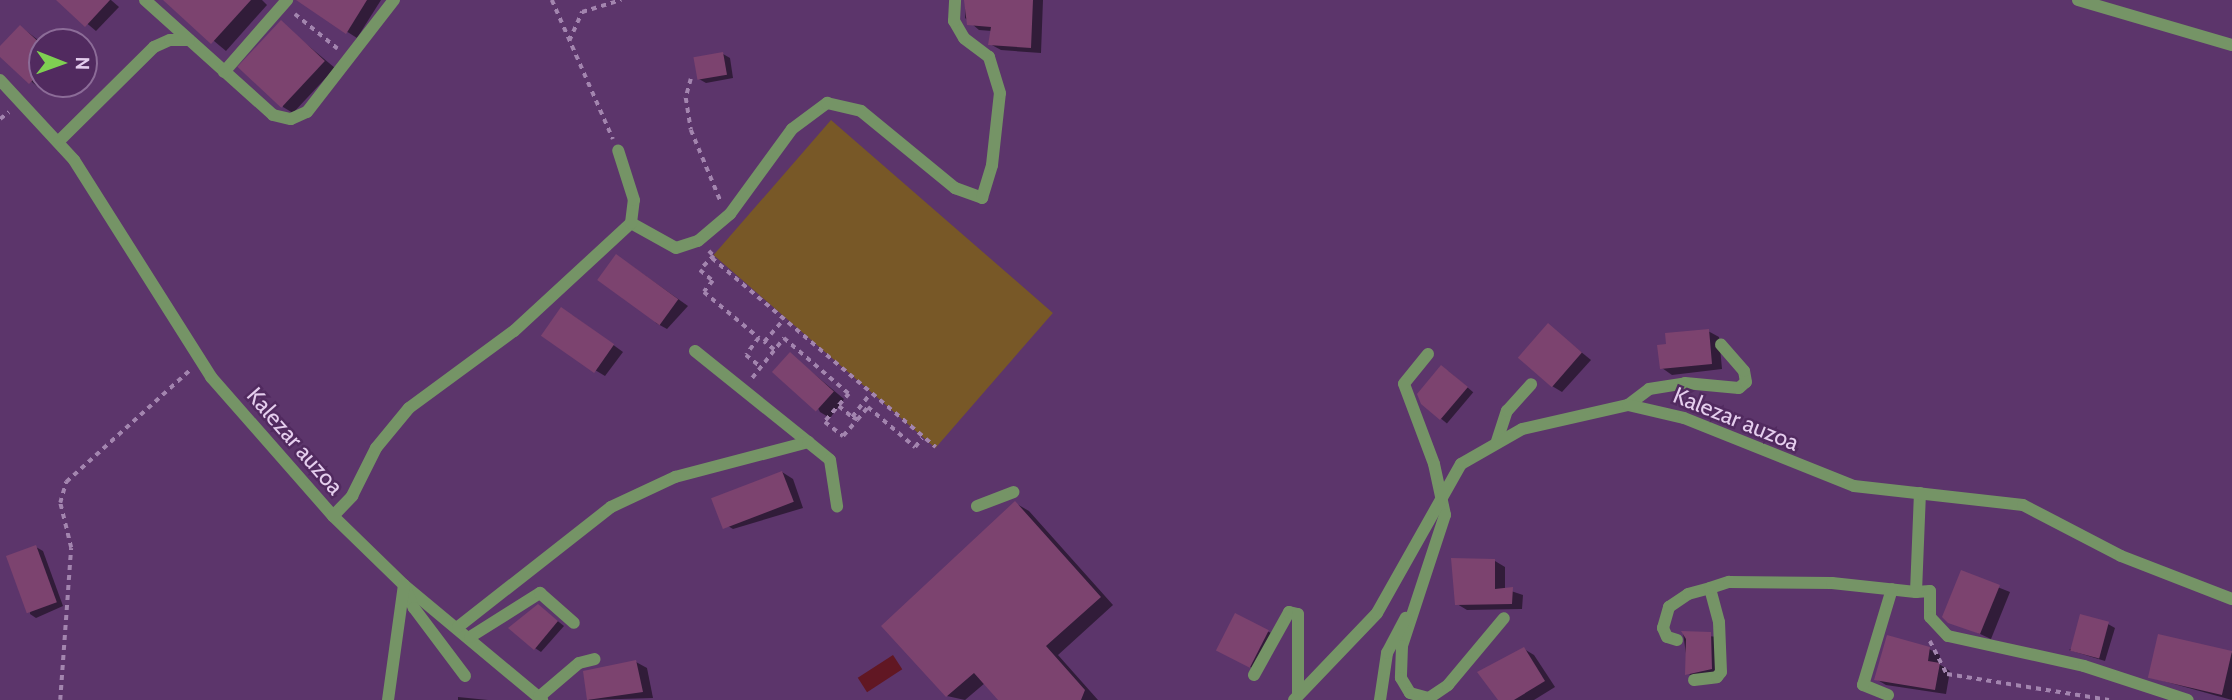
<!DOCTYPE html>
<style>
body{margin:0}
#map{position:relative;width:2232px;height:700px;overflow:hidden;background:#5c356b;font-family:Cabin,sans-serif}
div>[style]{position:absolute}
.green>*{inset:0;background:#785827;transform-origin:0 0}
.water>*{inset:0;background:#611723;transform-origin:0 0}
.shadow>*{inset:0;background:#0007;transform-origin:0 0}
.building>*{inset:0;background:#7c436f;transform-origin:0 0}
.path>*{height:3.5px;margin-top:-1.75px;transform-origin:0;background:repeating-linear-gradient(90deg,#a385af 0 5px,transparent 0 10px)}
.minor>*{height:12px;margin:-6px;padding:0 6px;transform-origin:6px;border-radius:6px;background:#759466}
span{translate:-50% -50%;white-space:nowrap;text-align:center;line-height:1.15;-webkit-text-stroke:5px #512a5f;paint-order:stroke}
.street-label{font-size:23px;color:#e5ceee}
.north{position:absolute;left:28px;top:28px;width:70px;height:70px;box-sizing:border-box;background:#512a5f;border:2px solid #8c6c98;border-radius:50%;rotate:91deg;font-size:19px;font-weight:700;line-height:28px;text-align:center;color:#e5ceee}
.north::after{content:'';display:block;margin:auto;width:24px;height:32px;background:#7fd052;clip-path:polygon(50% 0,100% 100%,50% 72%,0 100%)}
</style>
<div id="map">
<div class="green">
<div style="left:831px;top:120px;width:294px;height:179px;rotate:41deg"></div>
</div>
<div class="water">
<div style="left:893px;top:655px;width:17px;height:42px;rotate:57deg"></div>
</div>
<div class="shadow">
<div style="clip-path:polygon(59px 0,111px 0,119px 7px,96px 31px)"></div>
<div style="clip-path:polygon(165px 0,262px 0,267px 5px,226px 51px)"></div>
<div style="clip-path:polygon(297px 0,381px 0,357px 38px)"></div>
<div style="clip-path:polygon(966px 0,1043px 0,1041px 53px,1001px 50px,990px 44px,992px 31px,979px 30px,965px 18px)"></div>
<div style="clip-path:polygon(281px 23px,335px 68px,293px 113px,283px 107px)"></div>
<div style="clip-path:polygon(21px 27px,42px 43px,45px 84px,40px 89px,0 54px)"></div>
<div style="clip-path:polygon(723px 54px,730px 58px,733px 78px,706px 83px,699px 79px)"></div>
<div style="clip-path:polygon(626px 262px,688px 306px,667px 329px,656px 323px)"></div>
<div style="clip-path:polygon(572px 315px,623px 352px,605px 376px,595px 370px)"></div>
<div style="clip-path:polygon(1548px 325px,1591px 360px,1562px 392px,1552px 386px)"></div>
<div style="clip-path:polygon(1708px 331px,1719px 337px,1722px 369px,1672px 375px,1662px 368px)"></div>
<div style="clip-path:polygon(790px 354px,844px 399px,830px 418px,820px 412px)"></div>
<div style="left:1448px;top:371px;width:33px;height:41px;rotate:40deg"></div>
<div style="clip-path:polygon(782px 472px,793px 479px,803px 508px,733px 529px,723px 523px)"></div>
<div style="clip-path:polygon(1015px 503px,1029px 511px,1113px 605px,1058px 655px,1098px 700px,1001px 700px,985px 683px,965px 700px,947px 696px)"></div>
<div style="clip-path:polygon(36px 547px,43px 551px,63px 606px,36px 618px,30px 614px)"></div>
<div style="clip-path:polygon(1495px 561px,1505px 567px,1505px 589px,1523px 595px,1522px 609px,1467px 610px,1457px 604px)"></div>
<div style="clip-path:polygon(1962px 573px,2010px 592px,1991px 639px,1954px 622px)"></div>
<div style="clip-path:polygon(545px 611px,564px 626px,541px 652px,535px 648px)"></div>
<div style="clip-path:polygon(1236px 615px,1279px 637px,1260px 672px,1229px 656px)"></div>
<div style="clip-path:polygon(2108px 624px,2115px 628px,2105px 661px,2069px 650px)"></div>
<div style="clip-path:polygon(1683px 633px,1717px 637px,1718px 672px,1696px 678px,1689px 674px)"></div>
<div style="clip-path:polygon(2160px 636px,2232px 653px,2232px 700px,2149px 677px)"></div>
<div style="clip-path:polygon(1524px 649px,1534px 655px,1555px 687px,1534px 700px,1501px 700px)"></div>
<div style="clip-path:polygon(1929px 649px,1940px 655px,1939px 664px,1950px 671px,1946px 694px,1886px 685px,1876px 679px)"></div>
<div style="clip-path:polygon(636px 662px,647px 668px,653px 698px,589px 700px,585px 672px)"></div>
<div style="clip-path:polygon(458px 697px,488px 700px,458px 700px)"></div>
</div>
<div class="building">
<div style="clip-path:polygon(56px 0,110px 0,85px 27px)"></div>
<div style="clip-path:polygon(163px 0,251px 0,211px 44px)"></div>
<div style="clip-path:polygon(296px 0,367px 0,346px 34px)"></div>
<div style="clip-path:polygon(964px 0,1033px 0,1031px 48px,988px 45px,991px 27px,967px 25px)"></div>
<div style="left:281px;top:20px;width:60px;height:64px;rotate:43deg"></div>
<div style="clip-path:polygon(20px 25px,42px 45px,42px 71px,29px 84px,0 57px,0 46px)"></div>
<div style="left:723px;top:52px;width:23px;height:30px;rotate:80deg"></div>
<div style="left:616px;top:254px;width:77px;height:32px;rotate:36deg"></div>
<div style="left:561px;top:307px;width:65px;height:35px;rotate:35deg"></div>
<div style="left:1548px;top:323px;width:45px;height:46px;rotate:41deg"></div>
<div style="clip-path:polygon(1709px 329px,1712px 364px,1660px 369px,1657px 345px,1666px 344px,1665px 333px)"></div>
<div style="left:790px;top:352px;width:59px;height:27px;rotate:42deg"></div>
<div style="clip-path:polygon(1441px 365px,1468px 387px,1440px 420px,1421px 404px,1417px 394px)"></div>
<div style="left:782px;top:471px;width:33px;height:76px;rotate:69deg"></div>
<div style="clip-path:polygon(1015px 501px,1101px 597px,1046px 646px,1085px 690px,1081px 700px,998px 700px,974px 673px,946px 697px,881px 626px)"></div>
<div style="left:36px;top:545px;width:61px;height:32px;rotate:70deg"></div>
<div style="clip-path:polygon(1451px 558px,1495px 559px,1495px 589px,1513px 587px,1512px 604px,1455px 605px)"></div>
<div style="clip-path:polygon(1961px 570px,2000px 585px,1980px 634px,1948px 623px,1942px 617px)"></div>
<div style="clip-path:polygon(538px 604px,558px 621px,534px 650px,508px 628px)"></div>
<div style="left:1235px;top:613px;width:38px;height:42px;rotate:27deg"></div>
<div style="left:2080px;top:614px;width:30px;height:38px;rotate:15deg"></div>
<div style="clip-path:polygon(1711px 632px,1712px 669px,1685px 675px,1686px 639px,1681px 631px)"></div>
<div style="left:2158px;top:634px;width:76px;height:45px;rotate:13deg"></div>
<div style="clip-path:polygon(1887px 635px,1930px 647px,1928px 661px,1940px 663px,1935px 690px,1874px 680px)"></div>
<div style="clip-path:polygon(1524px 647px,1545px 681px,1514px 700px,1498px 700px,1477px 672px)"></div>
<div style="clip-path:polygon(636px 660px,643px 692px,587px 700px,583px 671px)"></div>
</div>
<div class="path">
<div style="left:552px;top:0;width:152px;rotate:66.3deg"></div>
<div style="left:295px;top:14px;width:55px;rotate:39.1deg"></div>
<div style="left:569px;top:41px;width:32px;rotate:-66deg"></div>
<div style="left:582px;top:12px;width:41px;rotate:-17.1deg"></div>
<div style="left:691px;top:79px;width:20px;rotate:105deg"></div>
<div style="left:686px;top:98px;width:32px;rotate:81deg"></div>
<div style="left:691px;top:130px;width:78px;rotate:67.4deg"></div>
<div style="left:0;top:119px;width:11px;rotate:-38deg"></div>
<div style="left:709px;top:251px;width:7px;rotate:45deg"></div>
<div style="left:714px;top:256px;width:20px;rotate:135deg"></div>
<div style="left:700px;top:270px;width:17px;rotate:40deg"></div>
<div style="left:713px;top:281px;width:14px;rotate:129deg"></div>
<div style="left:704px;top:292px;width:72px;rotate:39.9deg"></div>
<div style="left:759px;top:338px;width:21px;rotate:127deg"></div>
<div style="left:746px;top:355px;width:19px;rotate:39deg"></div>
<div style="left:712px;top:258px;width:293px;rotate:40.2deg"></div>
<div style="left:774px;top:350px;width:13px;rotate:-141deg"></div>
<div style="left:764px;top:342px;width:30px;rotate:-49deg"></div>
<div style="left:752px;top:378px;width:51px;rotate:-51.3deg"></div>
<div style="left:784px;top:338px;width:86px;rotate:40.7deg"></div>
<div style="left:849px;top:394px;width:37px;rotate:131deg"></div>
<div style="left:825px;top:422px;width:23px;rotate:38deg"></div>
<div style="left:843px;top:436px;width:21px;rotate:-49deg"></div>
<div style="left:857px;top:420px;width:6px;rotate:-149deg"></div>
<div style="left:839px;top:406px;width:17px;rotate:40deg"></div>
<div style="left:852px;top:417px;width:29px;rotate:-52deg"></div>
<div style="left:857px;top:420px;width:17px;rotate:-50deg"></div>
<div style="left:868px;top:407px;width:62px;rotate:40.4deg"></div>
<div style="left:915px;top:447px;width:11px;rotate:-52deg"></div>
<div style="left:1930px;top:641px;width:37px;rotate:63deg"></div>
<div style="left:1947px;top:674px;width:164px;rotate:9.1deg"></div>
<div style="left:60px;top:700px;width:152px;rotate:-85.9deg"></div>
<div style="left:71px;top:548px;width:46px;rotate:-103.7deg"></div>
<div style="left:60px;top:503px;width:22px;rotate:-74deg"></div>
<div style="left:66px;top:482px;width:166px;rotate:-42.1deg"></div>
</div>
<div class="minor">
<div style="left:145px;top:0;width:172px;rotate:41.9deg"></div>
<div style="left:273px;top:115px;width:18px;rotate:13deg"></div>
<div style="left:291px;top:119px;width:17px;rotate:-24deg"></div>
<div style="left:307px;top:112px;width:142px;rotate:-52.2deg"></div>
<div style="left:2078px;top:0;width:160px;rotate:16.3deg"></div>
<div style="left:224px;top:72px;width:96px;rotate:-48.8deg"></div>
<div style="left:0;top:80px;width:109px;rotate:47.2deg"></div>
<div style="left:74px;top:160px;width:257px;rotate:57.7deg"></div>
<div style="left:211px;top:377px;width:185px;rotate:48.7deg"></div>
<div style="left:333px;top:516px;width:99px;rotate:44.2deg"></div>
<div style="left:404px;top:585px;width:180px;rotate:39.8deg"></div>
<div style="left:59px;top:141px;width:134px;rotate:-44.7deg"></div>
<div style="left:154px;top:47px;width:17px;rotate:-24deg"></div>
<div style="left:170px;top:40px;width:19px"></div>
<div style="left:631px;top:223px;width:51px;rotate:29.1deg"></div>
<div style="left:676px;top:248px;width:23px;rotate:-18deg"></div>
<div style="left:698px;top:241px;width:42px;rotate:-40.2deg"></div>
<div style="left:730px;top:214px;width:105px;rotate:-53.9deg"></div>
<div style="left:792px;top:129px;width:44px;rotate:-36.6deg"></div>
<div style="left:827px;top:103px;width:35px;rotate:13deg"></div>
<div style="left:861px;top:111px;width:122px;rotate:39.3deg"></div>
<div style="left:955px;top:188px;width:29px;rotate:20deg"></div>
<div style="left:982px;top:198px;width:34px;rotate:-73deg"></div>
<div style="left:992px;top:165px;width:72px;rotate:-83.7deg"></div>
<div style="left:1000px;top:93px;width:38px;rotate:-107deg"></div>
<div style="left:989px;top:57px;width:31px;rotate:-143deg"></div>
<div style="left:964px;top:38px;width:20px;rotate:-120deg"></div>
<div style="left:954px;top:21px;width:21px;rotate:-87deg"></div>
<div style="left:695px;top:351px;width:145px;rotate:38.8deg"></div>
<div style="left:1428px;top:354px;width:38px;rotate:129deg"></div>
<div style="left:1404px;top:384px;width:85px;rotate:69.4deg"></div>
<div style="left:1434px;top:464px;width:52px;rotate:77.8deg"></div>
<div style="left:1445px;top:515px;width:138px;rotate:108.2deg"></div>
<div style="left:1402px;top:646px;width:32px;rotate:92deg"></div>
<div style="left:1401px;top:678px;width:17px;rotate:59deg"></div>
<div style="left:1410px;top:693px;width:20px;rotate:15deg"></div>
<div style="left:1429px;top:698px;width:23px;rotate:-34deg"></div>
<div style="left:1448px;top:685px;width:87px;rotate:-50.1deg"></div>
<div style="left:1628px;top:405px;width:26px;rotate:-37deg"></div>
<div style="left:1649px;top:389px;width:36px;rotate:-9deg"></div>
<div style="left:1685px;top:383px;width:54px;rotate:5.3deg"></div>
<div style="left:1739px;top:388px;width:9px;rotate:-41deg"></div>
<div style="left:1746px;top:382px;width:11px;rotate:-100deg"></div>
<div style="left:1744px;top:371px;width:35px;rotate:-131deg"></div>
<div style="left:1497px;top:441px;width:32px;rotate:-72deg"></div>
<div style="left:1507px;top:411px;width:36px;rotate:-48deg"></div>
<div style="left:977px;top:506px;width:39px;rotate:-21deg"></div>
<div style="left:333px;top:516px;width:28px;rotate:-46deg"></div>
<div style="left:352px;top:496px;width:54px;rotate:-63.4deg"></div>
<div style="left:376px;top:448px;width:52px;rotate:-50.5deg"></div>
<div style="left:409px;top:408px;width:130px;rotate:-36.3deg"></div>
<div style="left:514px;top:331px;width:159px;rotate:-42.7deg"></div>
<div style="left:631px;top:223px;width:23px;rotate:-83deg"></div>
<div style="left:634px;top:200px;width:52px;rotate:-107.7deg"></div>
<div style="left:404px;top:585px;width:25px;rotate:67deg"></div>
<div style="left:414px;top:608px;width:85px;rotate:53.1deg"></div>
<div style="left:1916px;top:592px;width:14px;rotate:-4deg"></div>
<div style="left:1930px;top:591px;width:26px;rotate:90deg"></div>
<div style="left:1930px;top:617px;width:26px;rotate:47deg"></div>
<div style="left:1948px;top:636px;width:139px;rotate:12.4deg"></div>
<div style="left:2084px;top:666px;width:109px;rotate:18.1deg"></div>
<div style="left:458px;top:627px;width:194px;rotate:-38.1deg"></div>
<div style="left:611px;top:507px;width:71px;rotate:-25.1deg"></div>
<div style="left:675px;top:477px;width:138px;rotate:-14.7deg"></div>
<div style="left:808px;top:442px;width:28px;rotate:39deg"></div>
<div style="left:830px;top:460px;width:47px;rotate:81.3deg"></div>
<div style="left:470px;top:637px;width:83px;rotate:-32.2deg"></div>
<div style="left:540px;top:593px;width:45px;rotate:41.4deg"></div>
<div style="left:1677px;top:640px;width:10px;rotate:-163deg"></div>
<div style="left:1667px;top:637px;width:10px;rotate:-114deg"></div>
<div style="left:1663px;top:628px;width:22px;rotate:-74deg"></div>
<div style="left:1669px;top:607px;width:23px;rotate:-34deg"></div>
<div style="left:1688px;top:594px;width:23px;rotate:-15deg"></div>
<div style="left:1254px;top:675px;width:72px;rotate:-60.9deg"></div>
<div style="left:1289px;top:612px;width:9px;rotate:13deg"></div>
<div style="left:1298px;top:614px;width:80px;rotate:90deg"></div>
<div style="left:1694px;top:680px;width:23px;rotate:-7deg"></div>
<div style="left:1717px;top:677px;width:6px;rotate:-51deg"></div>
<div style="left:1721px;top:672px;width:50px;rotate:-92.3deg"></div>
<div style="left:1719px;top:622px;width:35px;rotate:-105deg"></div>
<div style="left:1710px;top:588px;width:20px;rotate:-18deg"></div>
<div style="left:1729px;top:582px;width:103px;rotate:0.6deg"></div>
<div style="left:1832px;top:583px;width:84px;rotate:6.1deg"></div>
<div style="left:1916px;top:592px;width:99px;rotate:-87.7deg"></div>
<div style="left:1888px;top:695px;width:27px;rotate:-158deg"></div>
<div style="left:1863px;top:685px;width:100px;rotate:-73.2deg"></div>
<div style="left:539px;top:697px;width:52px;rotate:-40.4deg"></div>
<div style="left:579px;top:663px;width:16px;rotate:-14deg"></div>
<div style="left:388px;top:700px;width:116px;rotate:-82.1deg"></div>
<div style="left:1294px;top:700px;width:120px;rotate:-46.3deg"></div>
<div style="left:1377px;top:613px;width:171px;rotate:-60.6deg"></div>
<div style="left:1461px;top:464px;width:70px;rotate:-29.8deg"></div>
<div style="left:1522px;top:429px;width:109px;rotate:-12.8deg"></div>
<div style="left:1628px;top:405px;width:57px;rotate:13.1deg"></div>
<div style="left:1684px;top:418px;width:183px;rotate:21.8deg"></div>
<div style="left:1854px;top:486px;width:170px;rotate:6.4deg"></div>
<div style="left:2023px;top:505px;width:110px;rotate:27.5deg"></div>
<div style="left:2121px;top:556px;width:119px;rotate:21.2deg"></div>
<div style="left:1380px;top:700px;width:48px;rotate:-81.5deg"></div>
<div style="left:1387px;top:653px;width:40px;rotate:-62deg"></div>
</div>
<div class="street-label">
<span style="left:1736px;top:419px;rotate:22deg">Kalezar auzoa</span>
<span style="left:295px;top:441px;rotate:49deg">Kalezar auzoa</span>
</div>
<div class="north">N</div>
</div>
